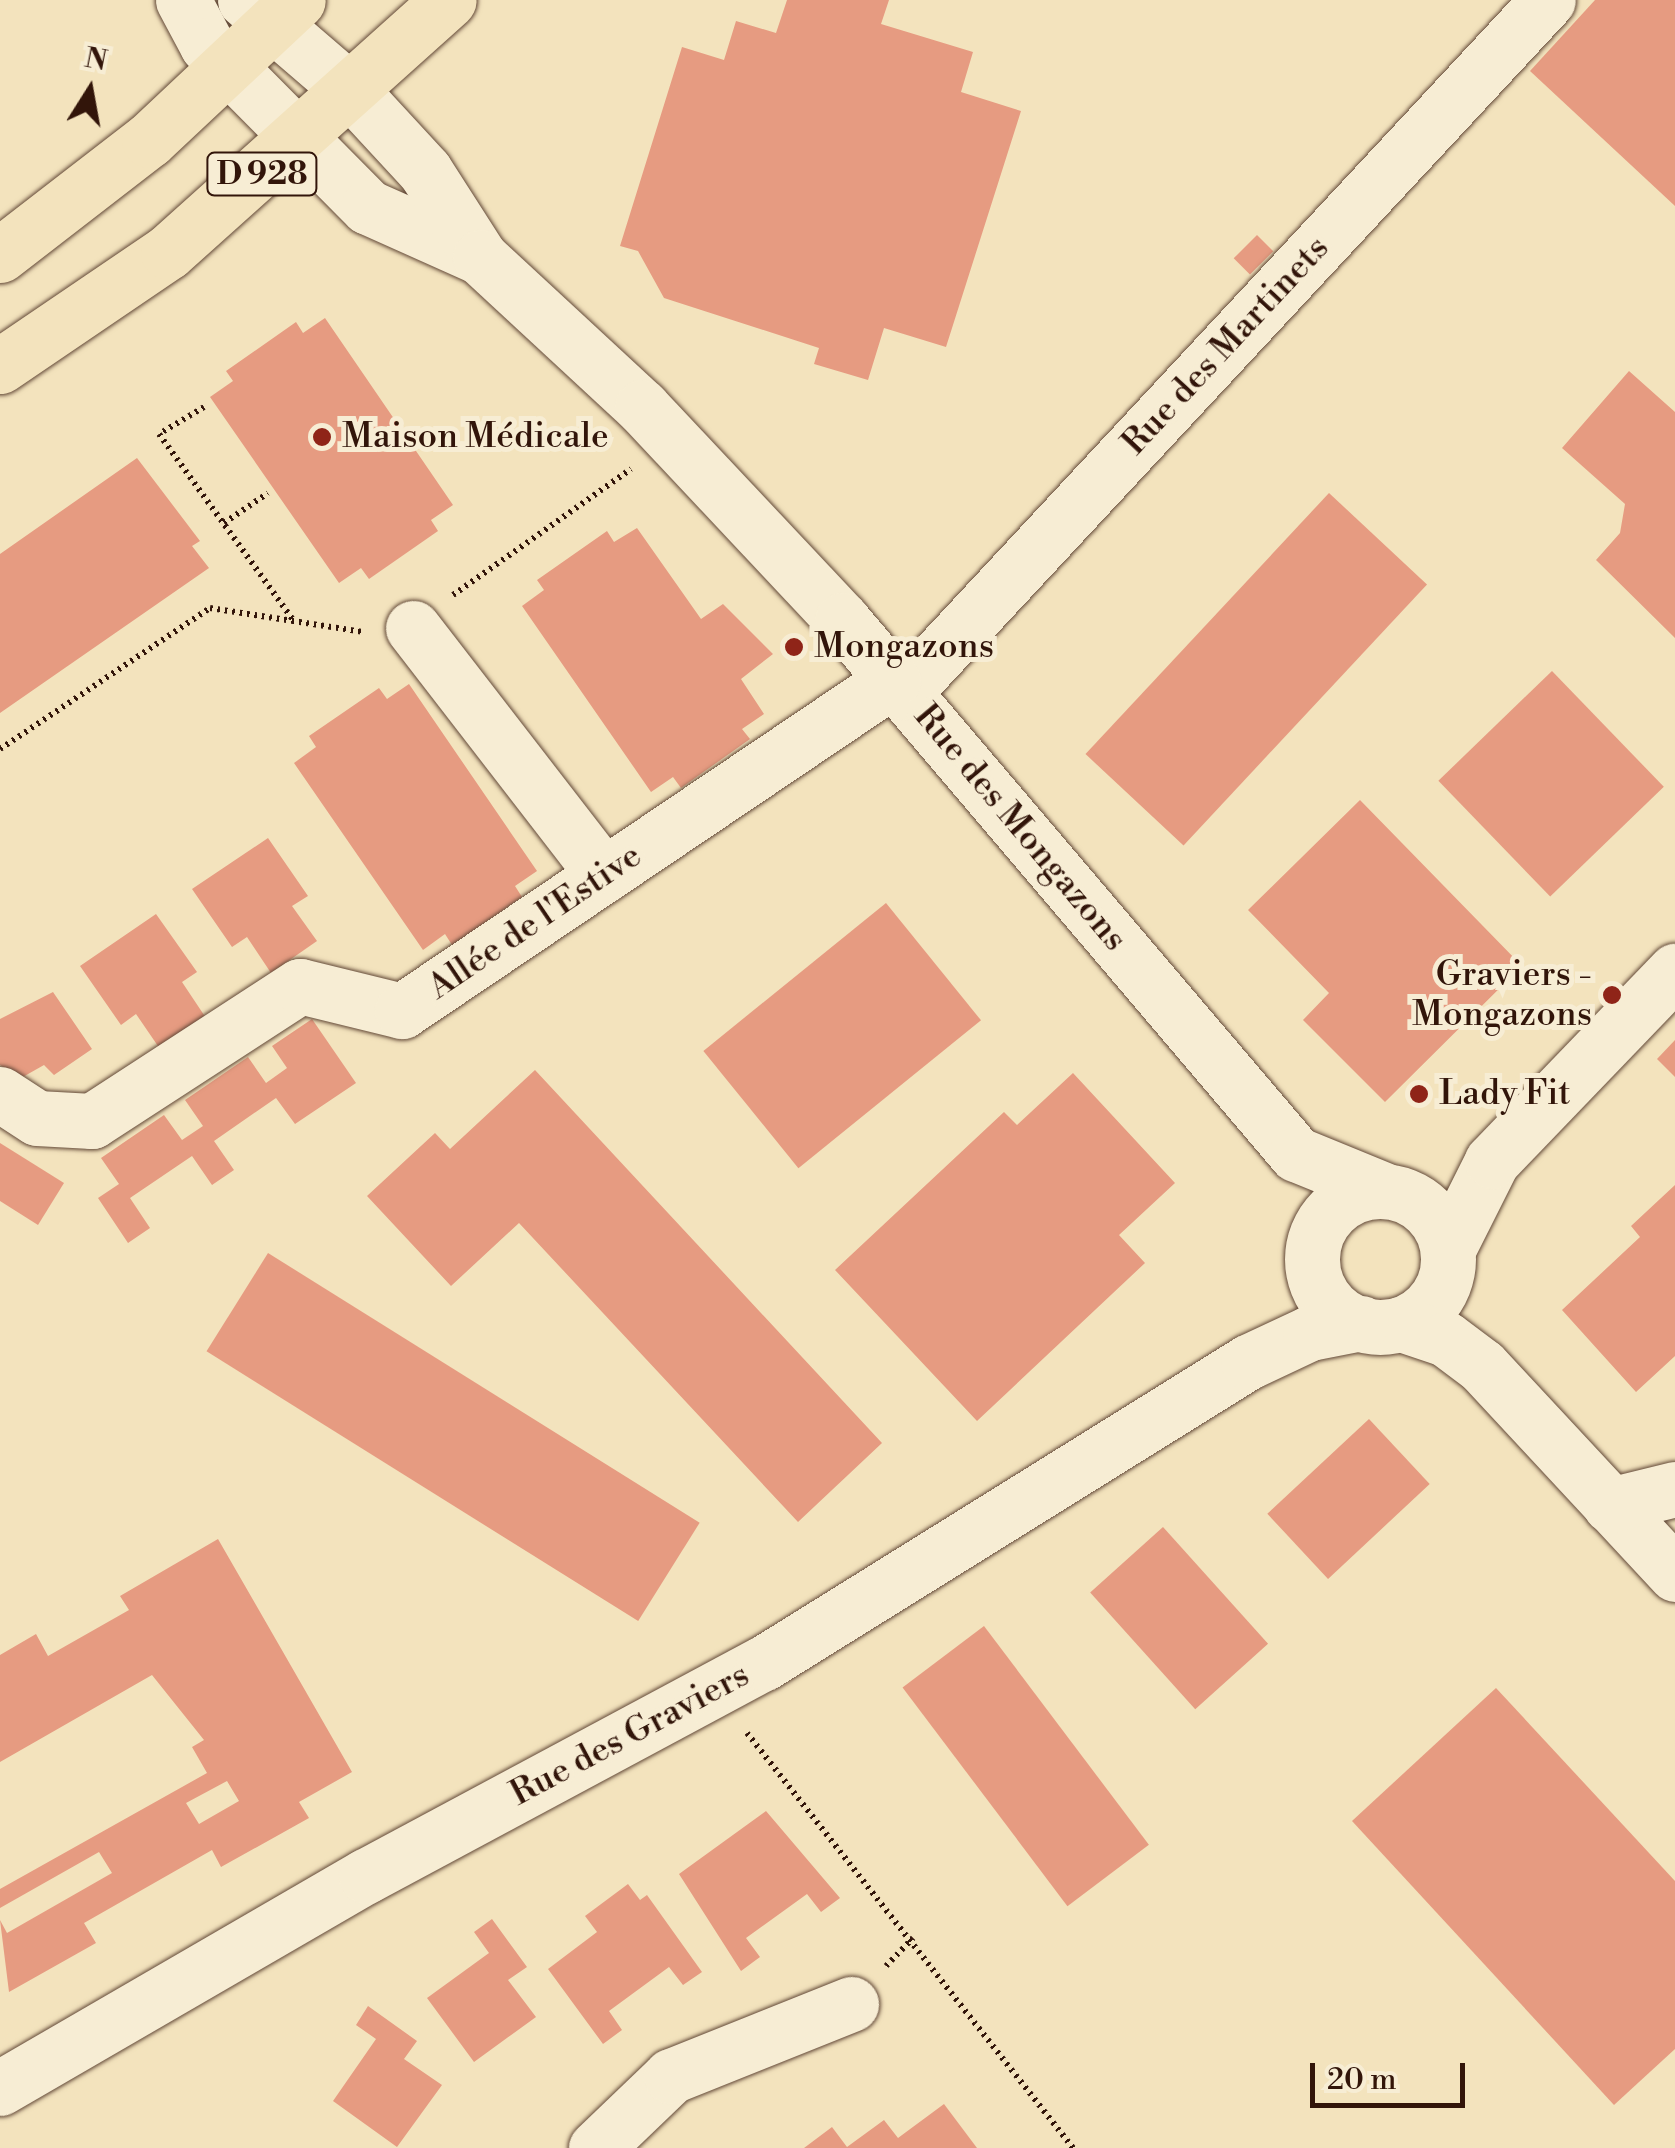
<!DOCTYPE html>
<meta charset="utf-8">
<style>
body{margin:0}
#map{position:relative;width:1675px;height:2148px;overflow:hidden;background:#f3e3bd;font-family:"Libre Bodoni",serif}
div>[style]{position:absolute}
.building>*{inset:0;background:#e69b81;transform-origin:0 0}
.path>*{height:6px;margin-top:-3px;transform-origin:0;background:repeating-linear-gradient(90deg,#32150a 0 2.5px,transparent 0 7.5px)}
.roads{filter:drop-shadow(0 0 2px #624837) drop-shadow(0 0 2px #624837)}
.minor>*{height:55px;margin:-27.5px;padding:0 27.5px;transform-origin:27.5px;border-radius:27.5px;background:#f7edd4}
.minor>.ring{margin:-27.5px;padding:0;box-sizing:content-box;background:none;border:55px solid #f7edd4;border-radius:50%}
.major>*{height:55px;margin:-27.5px;padding:0 27.5px;transform-origin:27.5px;border-radius:27.5px;background:#f3e3bd}
.dots>*{width:28px;height:28px;translate:-50% -50%;box-sizing:border-box;border:5px solid #f7edd4;border-radius:50%}
span{translate:-50% -50%;white-space:nowrap;text-align:center;line-height:1.15;-webkit-text-stroke:10px #f7edd4;paint-order:stroke}
.shield-label span{padding:2px 8px;background:#f7edd4;border:2px solid;border-radius:8px;-webkit-text-stroke-width:0}
.shield-label{font-size:32px;color:#32150a;font-weight:700}
.street-label{font-size:35px;color:#32150a}
.poi-label{font-size:35px;color:#32150a}
.left{translate:0 -50%;text-align:left}
.right{translate:-100% -50%;text-align:right}
.north{position:absolute;left:40px;top:40px;width:100px;height:100px;-webkit-text-stroke:8px #f7edd4;paint-order:stroke;rotate:11deg;font-size:28px;font-weight:700;line-height:40px;text-align:center;color:#32150a}
.north::after{content:'';display:block;margin:auto;width:35px;height:45px;background:#32150a;clip-path:polygon(50% 0,100% 100%,50% 72%,0 100%)}
.scale{position:absolute;left:1310px;top:2063px;width:155px;height:45px;box-sizing:border-box;border:5px solid #32150a;border-top:0;padding-left:12px;font-size:30px;line-height:35px;white-space:nowrap;color:#32150a;-webkit-text-stroke:8px #f7edd4;paint-order:stroke}
</style>
<div id="map">
<div class="building">
<div style="clip-path:polygon(787px 0,889px 0,881px 24px,973px 52px,961px 92px,1021px 111px,946px 347px,884px 328px,868px 380px,814px 364px,819px 348px,664px 298px,638px 251px,620px 246px,682px 47px,724px 60px,736px 21px,776px 33px)"></div>
<div style="clip-path:polygon(1595px 0,1675px 0,1675px 206px,1530px 71px)"></div>
<div style="left:1257px;top:235px;width:23px;height:33px;rotate:45deg"></div>
<div style="clip-path:polygon(325px 318px,453px 505px,431px 520px,438px 531px,369px 579px,361px 568px,339px 583px,210px 397px,233px 381px,226px 371px,296px 322px,303px 333px)"></div>
<div style="clip-path:polygon(1629px 371px,1675px 412px,1675px 638px,1596px 560px,1620px 533px,1625px 504px,1562px 448px)"></div>
<div style="clip-path:polygon(137px 458px,200px 541px,192px 546px,209px 568px,0 713px,0 554px)"></div>
<div style="left:1329px;top:493px;width:134px;height:357px;rotate:43deg"></div>
<div style="clip-path:polygon(637px 528px,701px 619px,723px 604px,773px 654px,741px 679px,764px 714px,742px 729px,750px 739px,681px 788px,673px 777px,651px 792px,522px 606px,544px 590px,537px 580px,607px 531px,614px 542px)"></div>
<div style="left:793px;top:634px;width:21px;height:17px;rotate:47deg"></div>
<div style="left:1552px;top:671px;width:161px;height:158px;rotate:46deg"></div>
<div style="clip-path:polygon(409px 684px,537px 871px,515px 886px,522px 897px,452px 945px,445px 934px,423px 950px,294px 763px,316px 747px,309px 736px,379px 688px,387px 699px)"></div>
<div style="clip-path:polygon(1360px 800px,1522px 966px,1385px 1102px,1303px 1020px,1329px 993px,1248px 910px)"></div>
<div style="clip-path:polygon(268px 838px,308px 896px,292px 906px,317px 941px,271px 973px,247px 937px,232px 947px,192px 889px)"></div>
<div style="left:886px;top:903px;width:151px;height:235px;rotate:51deg"></div>
<div style="clip-path:polygon(156px 914px,197px 972px,182px 982px,206px 1018px,160px 1049px,136px 1014px,121px 1025px,80px 966px)"></div>
<div style="clip-path:polygon(53px 992px,92px 1049px,54px 1075px,44px 1065px,21px 1078px,0 1065px,0 1019px)"></div>
<div style="clip-path:polygon(312px 1019px,356px 1083px,295px 1124px,276px 1098px,214px 1141px,234px 1170px,212px 1185px,192px 1156px,130px 1198px,150px 1228px,128px 1243px,98px 1198px,119px 1184px,101px 1158px,164px 1115px,182px 1140px,203px 1126px,185px 1100px,248px 1057px,266px 1083px,287px 1068px,272px 1046px)"></div>
<div style="clip-path:polygon(1675px 1040px,1675px 1077px,1657px 1059px)"></div>
<div style="clip-path:polygon(535px 1070px,882px 1443px,798px 1522px,519px 1223px,451px 1286px,367px 1196px,435px 1133px,450px 1149px)"></div>
<div style="clip-path:polygon(1073px 1073px,1175px 1183px,1119px 1235px,1145px 1263px,977px 1421px,835px 1270px,1004px 1112px,1017px 1125px)"></div>
<div style="clip-path:polygon(0 1143px,64px 1183px,38px 1225px,0 1201px)"></div>
<div style="clip-path:polygon(1675px 1185px,1675px 1356px,1636px 1392px,1562px 1310px,1640px 1237px,1631px 1226px)"></div>
<div style="left:268px;top:1253px;width:509px;height:116px;rotate:32deg"></div>
<div style="left:1369px;top:1419px;width:89px;height:139px;rotate:47deg"></div>
<div style="left:1163px;top:1527px;width:157px;height:98px;rotate:48deg"></div>
<div style="clip-path:polygon(evenodd,218px 1539px,352px 1772px,299px 1802px,309px 1818px,221px 1867px,212px 1850px,84px 1923px,96px 1943px,9px 1992px,0 1920px,7px 1933px,112px 1873px,99px 1852px,0 1908px,0 1889px,207px 1773px,192px 1747px,204px 1740px,152px 1675px,0 1762px,0 1655px,36px 1634px,48px 1656px,129px 1610px,120px 1596px,218px 1539px,227px 1781px,239px 1801px,199px 1824px,186px 1803px,227px 1781px)"></div>
<div style="left:984px;top:1626px;width:274px;height:102px;rotate:53deg"></div>
<div style="clip-path:polygon(1496px 1688px,1675px 1881px,1675px 2049px,1614px 2105px,1352px 1821px)"></div>
<div style="clip-path:polygon(766px 1811px,840px 1898px,821px 1912px,807px 1894px,746px 1938px,760px 1957px,741px 1971px,679px 1874px)"></div>
<div style="clip-path:polygon(628px 1884px,640px 1900px,647px 1895px,702px 1972px,683px 1985px,669px 1967px,609px 2011px,622px 2030px,603px 2044px,548px 1969px,597px 1932px,585px 1916px)"></div>
<div style="clip-path:polygon(492px 1919px,527px 1967px,508px 1980px,536px 2017px,474px 2062px,427px 1998px,489px 1953px,474px 1932px)"></div>
<div style="clip-path:polygon(368px 2006px,417px 2041px,404px 2059px,442px 2085px,397px 2147px,333px 2101px,376px 2039px,356px 2025px)"></div>
<div style="clip-path:polygon(944px 2104px,977px 2148px,804px 2148px,832px 2127px,847px 2147px,884px 2120px,898px 2138px)"></div>
</div>
<div class="path">
<div style="left:204px;top:407px;width:52px;rotate:149deg"></div>
<div style="left:159px;top:434px;width:229px;rotate:54.2deg"></div>
<div style="left:224px;top:523px;width:53px;rotate:-34.3deg"></div>
<div style="left:453px;top:595px;width:218px;rotate:-35.3deg"></div>
<div style="left:0;top:749px;width:253px;rotate:-33.9deg"></div>
<div style="left:210px;top:608px;width:156px;rotate:8.9deg"></div>
<div style="left:747px;top:1733px;width:528px;rotate:51.85deg"></div>
<div style="left:886px;top:1966px;width:39px;rotate:-46deg"></div>
</div>
<div class="roads">
<div class="minor">
<div style="left:183px;top:0;width:51px;rotate:61.9deg"></div>
<div style="left:207px;top:45px;width:228px;rotate:45.2deg"></div>
<div style="left:368px;top:207px;width:123px;rotate:24.1deg"></div>
<div style="left:245px;top:0;width:143px;rotate:40.7deg"></div>
<div style="left:353px;top:93px;width:106px;rotate:47.3deg"></div>
<div style="left:425px;top:171px;width:102px;rotate:57.4deg"></div>
<div style="left:480px;top:257px;width:221px;rotate:42.8deg"></div>
<div style="left:642px;top:407px;width:292px;rotate:46.8deg"></div>
<div style="left:842px;top:620px;width:701px;rotate:49.63deg"></div>
<div style="left:1296px;top:1154px;width:95px;rotate:22.2deg"></div>
<div style="left:413px;top:628px;width:312px;rotate:52.3deg"></div>
<div style="left:904px;top:692px;width:945px;rotate:-47.06deg"></div>
<div style="left:0;top:1094px;width:44px;rotate:33deg"></div>
<div style="left:37px;top:1118px;width:55px;rotate:3.1deg"></div>
<div style="left:92px;top:1121px;width:248px;rotate:-33deg"></div>
<div style="left:300px;top:986px;width:105px;rotate:13.8deg"></div>
<div style="left:402px;top:1011px;width:592px;rotate:-33.99deg"></div>
<div class="ring" style="left:1312px;top:1191px;width:81px;height:81px"></div>
<div style="left:1448px;top:1249px;width:98px;rotate:-63.4deg"></div>
<div style="left:1492px;top:1161px;width:264px;rotate:-46.1deg"></div>
<div style="left:1401px;top:1324px;width:47px;rotate:18.4deg"></div>
<div style="left:1446px;top:1339px;width:45px;rotate:36.9deg"></div>
<div style="left:1482px;top:1366px;width:284px;rotate:47.1deg"></div>
<div style="left:1610px;top:1505px;width:67px;rotate:-13.8deg"></div>
<div style="left:0;top:2088px;width:423px;rotate:-30.1deg"></div>
<div style="left:366px;top:1876px;width:451px;rotate:-28.2deg"></div>
<div style="left:764px;top:1663px;width:570px;rotate:-31.88deg"></div>
<div style="left:1248px;top:1362px;width:68px;rotate:-25.1deg"></div>
<div style="left:1310px;top:1333px;width:52px;rotate:-11.1deg"></div>
<div style="left:596px;top:2148px;width:104px;rotate:-43.8deg"></div>
<div style="left:671px;top:2076px;width:194px;rotate:-21.8deg"></div>
</div>
<div class="major">
<div style="left:0;top:255px;width:188px;rotate:-37.7deg"></div>
<div style="left:149px;top:140px;width:204px;rotate:-43.2deg"></div>
<div style="left:0;top:366px;width:203px;rotate:-34.2deg"></div>
<div style="left:168px;top:252px;width:377px;rotate:-41.9deg"></div>
</div>
</div>
<div class="dots">
<div style="left:322px;top:437px;background:#8f2418"></div>
<div style="left:794px;top:647px;background:#8f2418"></div>
<div style="left:1612px;top:995px;background:#8f2418"></div>
<div style="left:1419px;top:1094px;background:#8f2418"></div>
</div>
<div class="shield-label">
<span style="left:262px;top:174px">D 928</span>
</div>
<div class="street-label">
<span style="left:1226px;top:346px;rotate:-47deg">Rue des Martinets</span>
<span style="left:1020px;top:828px;rotate:50deg">Rue des Mongazons</span>
<span style="left:535px;top:922px;rotate:-34deg">Allée de l'Estive</span>
<span style="left:630px;top:1735px;rotate:-28deg">Rue des Graviers</span>
</div>
<div class="poi-label">
<span class="left" style="left:342px;top:437px">Maison Médicale</span>
<span class="left" style="left:814px;top:647px">Mongazons</span>
<span class="right" style="left:1592px;top:995px">Graviers -<br>Mongazons</span>
<span class="left" style="left:1439px;top:1094px">Lady Fit</span>
</div>
<div class="north">N</div>
<div class="scale">20 m</div>
</div>
